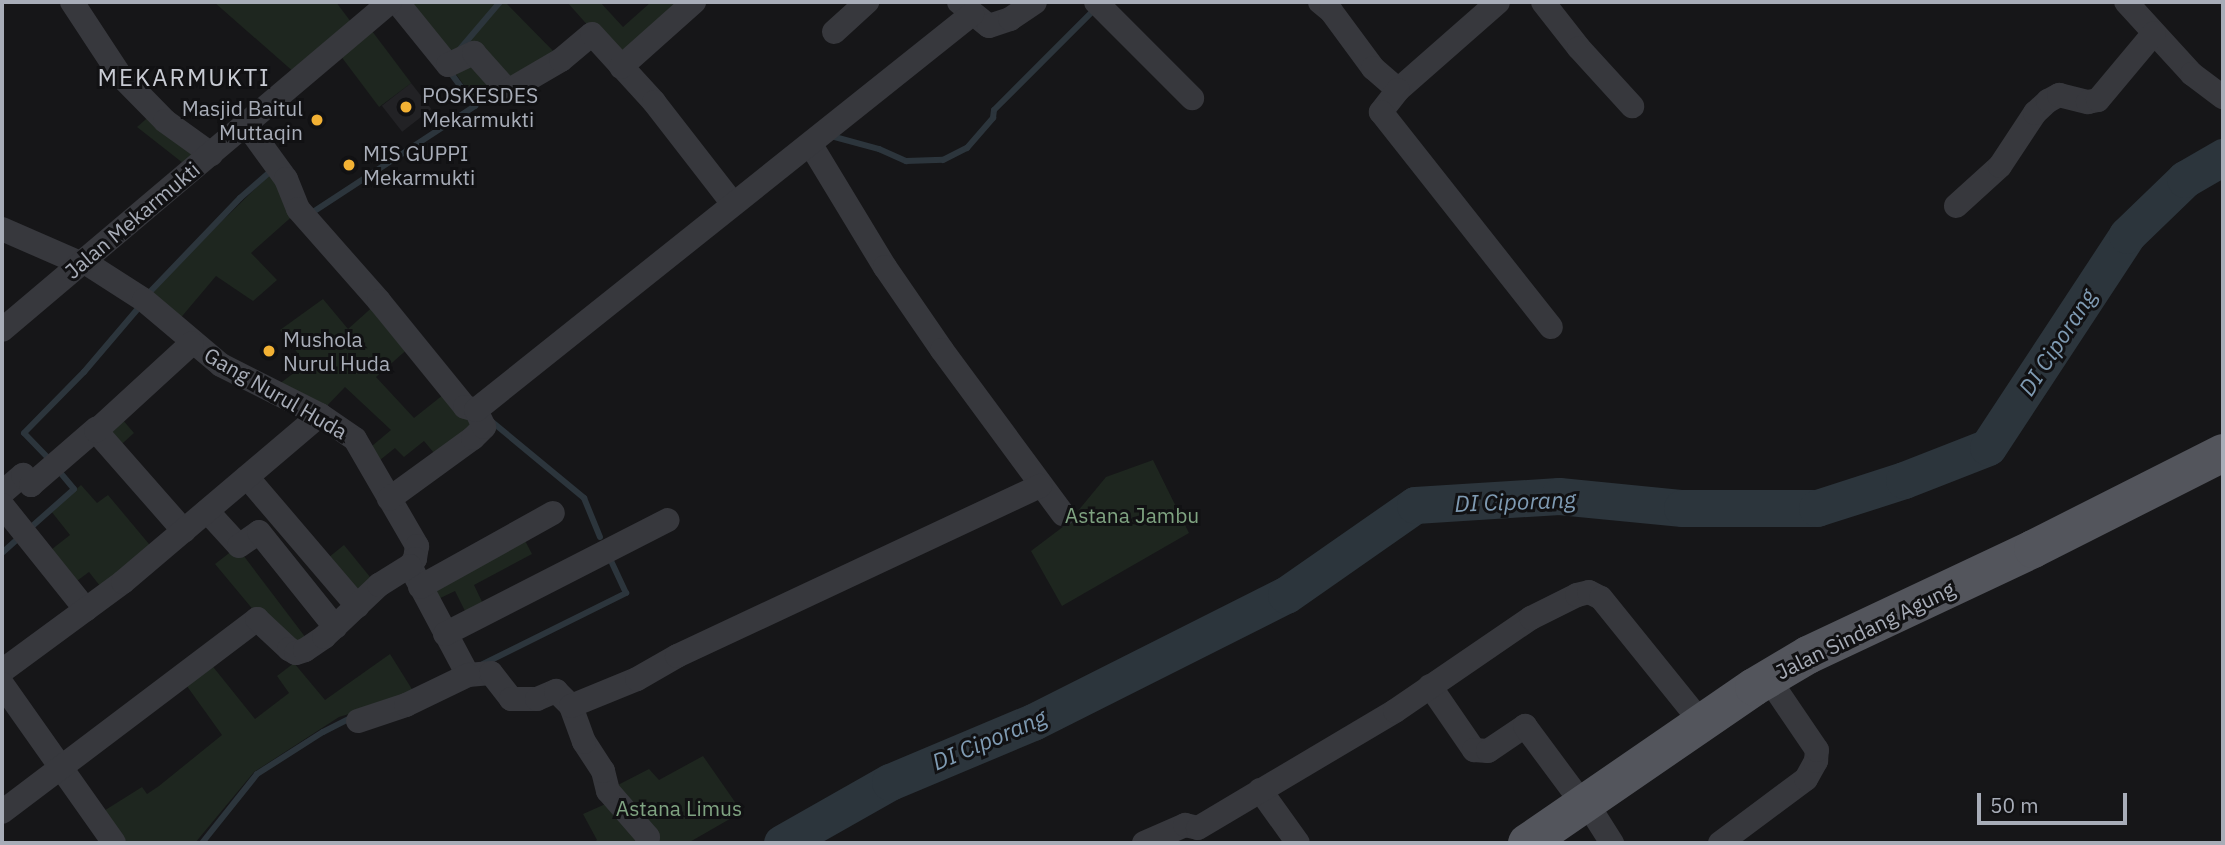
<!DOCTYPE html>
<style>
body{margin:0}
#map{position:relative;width:2225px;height:845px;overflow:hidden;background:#161618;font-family:"IBM Plex Sans",sans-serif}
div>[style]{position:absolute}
.built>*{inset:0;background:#222225;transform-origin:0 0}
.green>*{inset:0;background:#1e261f;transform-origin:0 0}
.stream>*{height:6px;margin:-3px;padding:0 3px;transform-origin:3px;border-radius:3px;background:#2c353c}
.river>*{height:37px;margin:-18.5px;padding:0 18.5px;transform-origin:18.5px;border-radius:18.5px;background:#2c353c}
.minor>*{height:24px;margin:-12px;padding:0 12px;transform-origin:12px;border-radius:12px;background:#37383d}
.primary>*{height:38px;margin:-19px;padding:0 19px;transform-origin:19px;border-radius:19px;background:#53555c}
.dots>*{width:19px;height:19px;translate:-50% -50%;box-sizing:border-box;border:4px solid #111113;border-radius:50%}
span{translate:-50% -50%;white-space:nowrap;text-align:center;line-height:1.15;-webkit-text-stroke:6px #111113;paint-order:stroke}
.poi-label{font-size:21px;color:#a8adb8}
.left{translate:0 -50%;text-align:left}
.right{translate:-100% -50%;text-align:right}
.street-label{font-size:21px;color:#a8adb8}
.park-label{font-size:21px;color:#7fa381}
.water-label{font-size:23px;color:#7f9bb3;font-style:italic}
.quarter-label{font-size:24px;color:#c9ccd4;letter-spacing:2px}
.frame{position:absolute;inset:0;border:4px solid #a8adb8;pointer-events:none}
.scale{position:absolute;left:1977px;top:793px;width:150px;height:32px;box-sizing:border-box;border:4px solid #a8adb8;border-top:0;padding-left:9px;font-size:21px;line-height:24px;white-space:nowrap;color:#a8adb8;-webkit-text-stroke:5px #111113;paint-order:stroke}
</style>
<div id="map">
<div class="built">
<div style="left:411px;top:83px;width:33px;height:37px;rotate:52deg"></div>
</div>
<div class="green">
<div style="clip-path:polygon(214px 2px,336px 2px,354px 26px,296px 74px)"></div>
<div style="clip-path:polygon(404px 2px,505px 2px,563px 61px,504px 89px,479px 106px)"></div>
<div style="clip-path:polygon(567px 2px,600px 2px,623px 27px,651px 2px,675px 2px,681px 11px,622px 64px)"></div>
<div style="left:372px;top:31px;width:65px;height:40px;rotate:53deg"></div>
<div style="clip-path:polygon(153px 113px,206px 153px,188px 167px,137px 127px)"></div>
<div style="clip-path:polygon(274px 170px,297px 212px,251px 253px,277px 280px,253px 301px,216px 276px,178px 321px,148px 294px)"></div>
<div style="clip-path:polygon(323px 299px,348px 329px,377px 303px,411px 346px,376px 377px,414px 418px,448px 391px,482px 427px,439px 459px,424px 441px,404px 457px,395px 448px,375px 464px,366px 451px,391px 430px,345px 387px,323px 410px,275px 387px,306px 364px,280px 330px)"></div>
<div style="clip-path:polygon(116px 412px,134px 433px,114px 451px,105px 423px)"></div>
<div style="clip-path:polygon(1153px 460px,1189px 533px,1062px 606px,1031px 551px,1068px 523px,1106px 477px)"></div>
<div style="clip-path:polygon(81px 485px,97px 503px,108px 495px,154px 550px,104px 591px,89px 572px,70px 586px,47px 553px,70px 535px,51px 511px)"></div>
<div style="clip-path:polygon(521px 533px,532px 554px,474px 585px,486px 610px,469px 619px,455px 591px,432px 602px,423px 588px)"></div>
<div style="left:344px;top:545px;width:50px;height:27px;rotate:51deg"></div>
<div style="clip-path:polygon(237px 547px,309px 642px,298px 647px,255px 612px,215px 564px)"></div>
<div style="clip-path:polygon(390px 654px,415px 694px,339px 717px,254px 772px,195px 843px,119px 843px,99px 814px,142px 787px,147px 794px,159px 786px,222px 735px,184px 682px,210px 663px,255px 719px,289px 693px,277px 676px,294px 663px,325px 700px)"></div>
<div style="clip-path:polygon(703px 756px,742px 812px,688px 843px,651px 843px,614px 787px,649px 769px,659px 780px)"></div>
<div style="clip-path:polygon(610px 802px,642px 843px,593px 843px,597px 840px,583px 814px)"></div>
</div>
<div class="stream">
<div style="left:460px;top:49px;width:62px;rotate:-49.6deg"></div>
<div style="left:831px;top:136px;width:50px;rotate:15.2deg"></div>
<div style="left:879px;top:149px;width:30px;rotate:24deg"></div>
<div style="left:906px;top:161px;width:37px;rotate:-2deg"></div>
<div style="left:943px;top:160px;width:27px;rotate:-27deg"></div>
<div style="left:967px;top:148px;width:40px;rotate:-49deg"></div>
<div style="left:993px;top:118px;width:8px;rotate:-83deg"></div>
<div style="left:994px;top:110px;width:139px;rotate:-45deg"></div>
<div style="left:1092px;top:12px;width:6px;rotate:-81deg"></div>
<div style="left:313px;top:212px;width:194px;rotate:-33.2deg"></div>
<div style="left:475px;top:106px;width:42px;rotate:-126.3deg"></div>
<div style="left:146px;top:296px;width:136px;rotate:-46.2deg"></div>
<div style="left:240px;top:198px;width:43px;rotate:-41.2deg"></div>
<div style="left:491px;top:421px;width:121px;rotate:39.6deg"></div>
<div style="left:584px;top:498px;width:42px;rotate:67.7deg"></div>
<div style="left:52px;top:462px;width:40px;rotate:-134deg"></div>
<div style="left:24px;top:433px;width:86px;rotate:-45.5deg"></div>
<div style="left:84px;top:372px;width:88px;rotate:-49.6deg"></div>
<div style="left:29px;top:529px;width:60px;rotate:-41.6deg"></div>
<div style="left:74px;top:489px;width:23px;rotate:-130deg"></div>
<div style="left:2px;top:553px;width:25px;rotate:-42deg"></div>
<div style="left:483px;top:664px;width:160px;rotate:-26.4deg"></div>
<div style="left:626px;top:593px;width:40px;rotate:-115deg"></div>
<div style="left:202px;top:843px;width:88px;rotate:-51.4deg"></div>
<div style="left:257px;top:774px;width:78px;rotate:-32.5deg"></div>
<div style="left:323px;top:732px;width:34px;rotate:-27deg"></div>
</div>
<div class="river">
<div style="left:782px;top:843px;width:124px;rotate:-29.5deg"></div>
<div style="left:890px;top:782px;width:155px;rotate:-22.8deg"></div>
<div style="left:1033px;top:722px;width:283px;rotate:-26.7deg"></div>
<div style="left:1286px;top:595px;width:157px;rotate:-34.9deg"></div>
<div style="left:1415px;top:505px;width:144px;rotate:-3.6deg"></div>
<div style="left:1559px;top:496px;width:124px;rotate:5.6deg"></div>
<div style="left:1682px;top:508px;width:135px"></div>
<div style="left:1817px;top:508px;width:91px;rotate:-17.8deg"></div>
<div style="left:1904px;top:480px;width:90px;rotate:-21.4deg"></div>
<div style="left:1988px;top:447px;width:254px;rotate:-56.7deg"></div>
<div style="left:2127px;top:235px;width:81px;rotate:-44deg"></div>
<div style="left:2185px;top:179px;width:44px;rotate:-30.1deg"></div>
</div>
<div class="minor">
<div style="left:72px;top:2px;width:87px;rotate:56.7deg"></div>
<div style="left:120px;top:75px;width:64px;rotate:45.6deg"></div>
<div style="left:165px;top:121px;width:57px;rotate:35.7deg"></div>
<div style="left:397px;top:2px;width:81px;rotate:51deg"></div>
<div style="left:448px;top:65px;width:29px;rotate:-25deg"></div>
<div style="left:474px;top:53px;width:51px;rotate:48.2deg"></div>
<div style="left:508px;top:91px;width:61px;rotate:-30.3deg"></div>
<div style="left:561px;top:60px;width:40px;rotate:-40deg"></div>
<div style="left:592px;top:34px;width:92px;rotate:47.6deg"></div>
<div style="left:654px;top:102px;width:129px;rotate:52.2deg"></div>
<div style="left:959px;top:2px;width:38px;rotate:39deg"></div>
<div style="left:989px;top:26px;width:22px;rotate:-18deg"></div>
<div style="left:1010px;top:19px;width:30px;rotate:-34deg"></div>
<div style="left:1096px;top:2px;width:136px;rotate:45deg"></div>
<div style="left:1320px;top:2px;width:14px;rotate:39deg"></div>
<div style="left:1331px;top:11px;width:71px;rotate:53.6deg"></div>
<div style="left:1373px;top:68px;width:33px;rotate:41deg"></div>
<div style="left:1398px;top:90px;width:133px;rotate:-41.3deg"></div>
<div style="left:1543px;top:2px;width:58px;rotate:52deg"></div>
<div style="left:1579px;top:48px;width:79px;rotate:47.6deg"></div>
<div style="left:2126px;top:2px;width:98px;rotate:47.5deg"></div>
<div style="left:2192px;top:74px;width:39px;rotate:37deg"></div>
<div style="left:834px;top:32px;width:45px;rotate:-42.3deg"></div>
<div style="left:621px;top:67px;width:98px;rotate:-41.7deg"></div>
<div style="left:1398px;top:90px;width:28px;rotate:128deg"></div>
<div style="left:1381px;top:112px;width:274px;rotate:51.7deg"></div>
<div style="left:246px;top:124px;width:68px;rotate:54deg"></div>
<div style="left:286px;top:179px;width:32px;rotate:68deg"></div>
<div style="left:298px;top:209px;width:123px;rotate:48.6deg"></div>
<div style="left:379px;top:301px;width:136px;rotate:50.9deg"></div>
<div style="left:465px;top:407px;width:11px;rotate:15deg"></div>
<div style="left:811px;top:145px;width:143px;rotate:58.8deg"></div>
<div style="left:885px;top:267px;width:101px;rotate:55.5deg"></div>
<div style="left:942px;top:350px;width:204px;rotate:53.6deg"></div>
<div style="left:1956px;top:206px;width:59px;rotate:-42.3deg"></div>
<div style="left:2000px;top:166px;width:64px;rotate:-56.6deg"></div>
<div style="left:2035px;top:113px;width:18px;rotate:-43deg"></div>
<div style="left:2048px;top:101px;width:13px;rotate:-29deg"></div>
<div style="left:2059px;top:95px;width:30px;rotate:14deg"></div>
<div style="left:2088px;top:102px;width:10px;rotate:-11deg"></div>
<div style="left:2098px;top:100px;width:87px;rotate:-50.1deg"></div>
<div style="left:2px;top:229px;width:85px;rotate:23.6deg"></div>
<div style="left:83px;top:261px;width:72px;rotate:32.6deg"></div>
<div style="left:144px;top:300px;width:101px;rotate:40.2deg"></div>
<div style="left:221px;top:365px;width:111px;rotate:26.8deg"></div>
<div style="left:320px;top:415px;width:42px;rotate:34.4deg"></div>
<div style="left:355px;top:439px;width:124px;rotate:59.9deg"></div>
<div style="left:417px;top:546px;width:13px;rotate:99deg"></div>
<div style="left:415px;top:559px;width:9px;rotate:126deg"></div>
<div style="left:410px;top:566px;width:123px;rotate:62deg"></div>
<div style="left:468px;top:675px;width:23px;rotate:-5deg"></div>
<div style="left:491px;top:673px;width:33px;rotate:52deg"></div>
<div style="left:511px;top:699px;width:26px"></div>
<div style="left:537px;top:699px;width:21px;rotate:-23deg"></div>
<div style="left:556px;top:691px;width:21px;rotate:45deg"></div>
<div style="left:2px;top:330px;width:508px;rotate:-40.21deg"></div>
<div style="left:247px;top:477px;width:170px;rotate:49.5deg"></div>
<div style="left:2px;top:493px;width:28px;rotate:-41deg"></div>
<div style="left:23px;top:475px;width:13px;rotate:51deg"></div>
<div style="left:31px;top:485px;width:87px;rotate:-40.8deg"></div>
<div style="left:389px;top:499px;width:104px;rotate:-36deg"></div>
<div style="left:473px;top:438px;width:16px;rotate:-45deg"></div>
<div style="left:484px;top:427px;width:19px;rotate:-115deg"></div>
<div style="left:476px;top:410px;width:635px;rotate:-38.6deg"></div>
<div style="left:2px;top:505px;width:134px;rotate:51.3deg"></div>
<div style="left:207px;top:511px;width:47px;rotate:47.6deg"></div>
<div style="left:239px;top:546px;width:24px;rotate:-35deg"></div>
<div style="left:259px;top:532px;width:122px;rotate:51.3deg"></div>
<div style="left:184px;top:531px;width:133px;rotate:-131.3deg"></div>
<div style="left:96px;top:431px;width:130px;rotate:-42.5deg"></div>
<div style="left:420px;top:587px;width:152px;rotate:-29.1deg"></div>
<div style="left:445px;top:634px;width:250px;rotate:-27.1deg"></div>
<div style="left:2px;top:671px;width:150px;rotate:-36.3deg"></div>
<div style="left:123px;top:582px;width:258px;rotate:-40.3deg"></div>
<div style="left:2px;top:684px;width:194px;rotate:54.8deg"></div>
<div style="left:1430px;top:686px;width:78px;rotate:55.5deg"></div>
<div style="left:1474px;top:750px;width:14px;rotate:4deg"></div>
<div style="left:1488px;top:751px;width:45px;rotate:-34deg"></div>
<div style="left:1525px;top:726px;width:97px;rotate:53.4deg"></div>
<div style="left:358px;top:721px;width:51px;rotate:-18.4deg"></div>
<div style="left:406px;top:705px;width:69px;rotate:-25.8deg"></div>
<div style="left:1260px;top:790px;width:65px;rotate:54.4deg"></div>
<div style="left:1586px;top:802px;width:49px;rotate:57.6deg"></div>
<div style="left:2px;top:812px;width:320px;rotate:-37.1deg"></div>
<div style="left:257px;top:619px;width:44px;rotate:43.2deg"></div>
<div style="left:289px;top:649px;width:8px;rotate:30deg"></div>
<div style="left:296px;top:653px;width:9px;rotate:-18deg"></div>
<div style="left:305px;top:650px;width:23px;rotate:-34deg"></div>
<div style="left:324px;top:637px;width:76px;rotate:-43.4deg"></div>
<div style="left:379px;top:585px;width:36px;rotate:-32deg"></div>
<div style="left:647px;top:843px;width:6px;rotate:-81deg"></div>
<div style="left:648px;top:837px;width:61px;rotate:-131deg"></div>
<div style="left:608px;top:791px;width:21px;rotate:-104deg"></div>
<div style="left:603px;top:771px;width:35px;rotate:-123deg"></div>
<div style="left:584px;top:742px;width:38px;rotate:-110deg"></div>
<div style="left:571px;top:706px;width:71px;rotate:-22.2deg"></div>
<div style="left:637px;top:679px;width:46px;rotate:-29.9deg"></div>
<div style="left:677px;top:656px;width:401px;rotate:-25.1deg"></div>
<div style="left:1144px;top:843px;width:45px;rotate:-23.7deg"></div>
<div style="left:1185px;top:825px;width:13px;rotate:13deg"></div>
<div style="left:1198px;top:828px;width:229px;rotate:-30.7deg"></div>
<div style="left:1395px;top:711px;width:165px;rotate:-34.4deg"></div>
<div style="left:1531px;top:618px;width:51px;rotate:-26.6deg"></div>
<div style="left:1577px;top:595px;width:12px;rotate:-14deg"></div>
<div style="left:1589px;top:592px;width:13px;rotate:27deg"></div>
<div style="left:1601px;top:598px;width:161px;rotate:51.1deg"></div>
<div style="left:1720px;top:843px;width:107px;rotate:-36.7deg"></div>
<div style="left:1806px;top:779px;width:21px;rotate:-61deg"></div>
<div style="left:1816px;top:761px;width:11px;rotate:-85deg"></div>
<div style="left:1817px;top:750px;width:87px;rotate:-124.2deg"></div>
</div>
<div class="primary">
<div style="left:1527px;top:843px;width:275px;rotate:-34.5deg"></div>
<div style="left:1754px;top:687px;width:63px;rotate:-30.7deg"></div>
<div style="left:1808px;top:655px;width:249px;rotate:-25.2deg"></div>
<div style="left:2033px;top:549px;width:213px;rotate:-26.8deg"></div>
</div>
<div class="dots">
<div style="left:406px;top:107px;background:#f2b134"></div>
<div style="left:317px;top:120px;background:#f2b134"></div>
<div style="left:349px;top:165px;background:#f2b134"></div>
<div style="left:269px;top:351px;background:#f2b134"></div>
</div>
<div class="poi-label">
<span class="left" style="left:422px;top:107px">POSKESDES<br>Mekarmukti</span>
<span class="right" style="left:303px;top:120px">Masjid Baitul<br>Muttaqin</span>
<span class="left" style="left:363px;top:165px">MIS GUPPI<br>Mekarmukti</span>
<span class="left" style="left:283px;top:351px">Mushola<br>Nurul Huda</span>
</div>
<div class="street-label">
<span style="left:132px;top:220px;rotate:-40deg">Jalan Mekarmukti</span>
<span style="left:276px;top:393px;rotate:30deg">Gang Nurul Huda</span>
<span style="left:1865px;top:630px;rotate:-26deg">Jalan Sindang Agung</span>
</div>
<div class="park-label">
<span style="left:1132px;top:515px">Astana Jambu</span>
<span style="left:679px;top:808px">Astana Limus</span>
</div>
<div class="water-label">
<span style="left:2057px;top:342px;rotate:-57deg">DI Ciporang</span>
<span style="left:1515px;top:501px;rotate:-2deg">DI Ciporang</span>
<span style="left:989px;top:739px;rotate:-23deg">DI Ciporang</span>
</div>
<div class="quarter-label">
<span style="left:184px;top:78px">MEKARMUKTI</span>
</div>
<div class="frame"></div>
<div class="scale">50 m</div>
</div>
